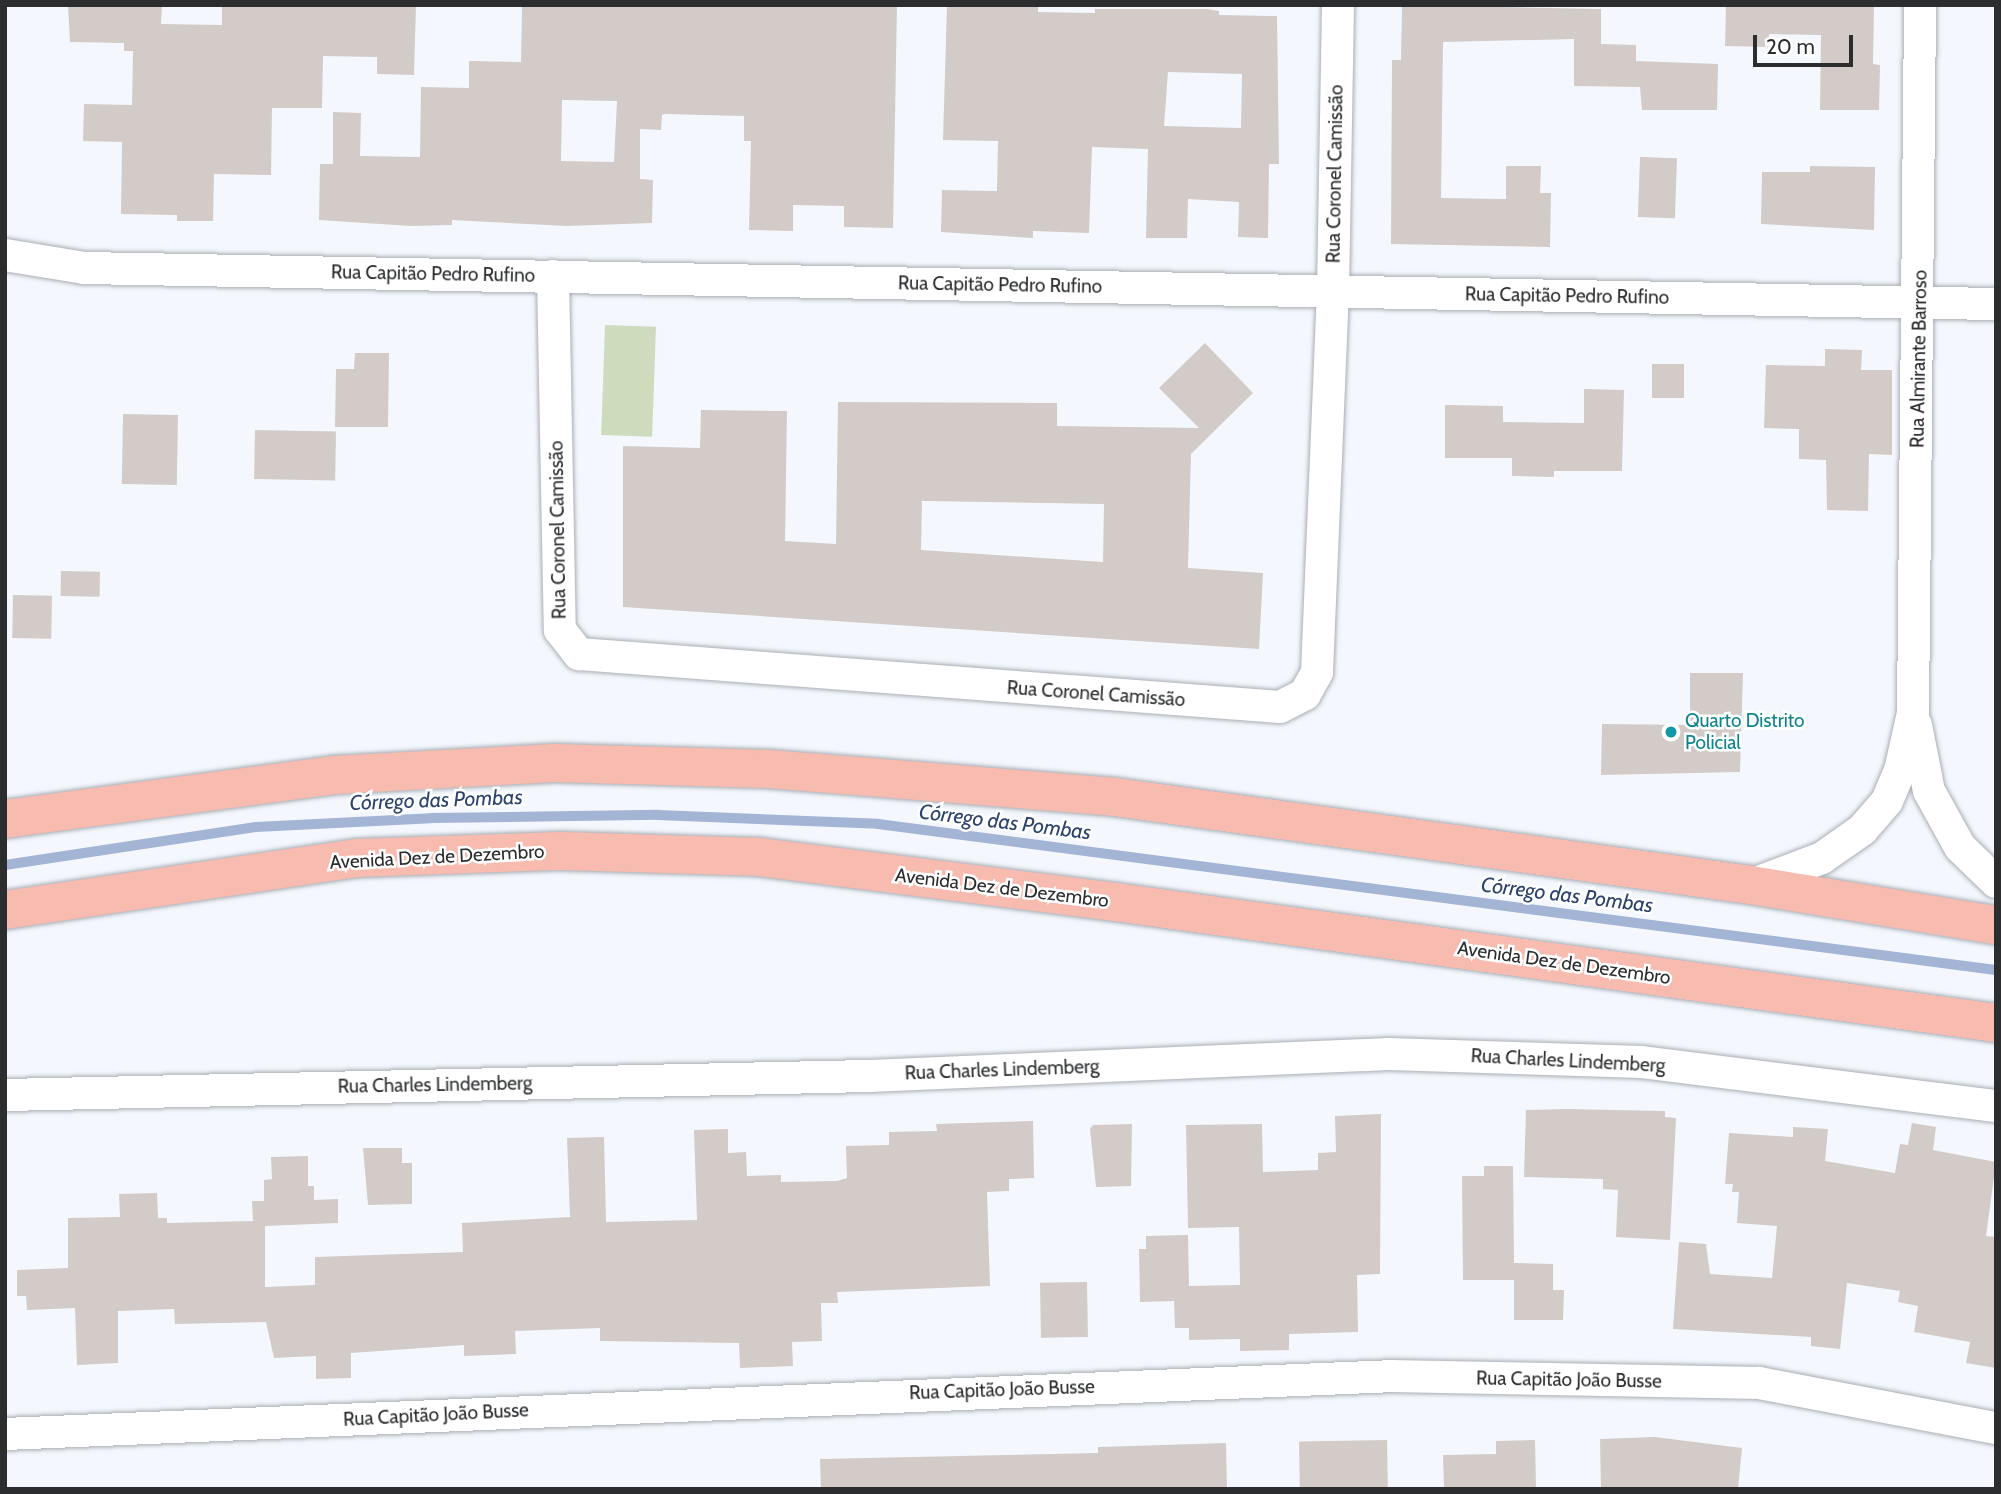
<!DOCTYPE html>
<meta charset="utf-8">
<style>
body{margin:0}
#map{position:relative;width:2001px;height:1494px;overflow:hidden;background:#f4f8fe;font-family:Cabin,sans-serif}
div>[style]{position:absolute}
.green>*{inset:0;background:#cfdbbd;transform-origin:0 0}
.stream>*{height:10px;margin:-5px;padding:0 5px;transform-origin:5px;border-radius:5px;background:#a3b4d4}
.building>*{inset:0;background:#d2cbc8;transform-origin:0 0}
.roads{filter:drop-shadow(0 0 2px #aaaeb4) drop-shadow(0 0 2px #aaaeb4)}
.minor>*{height:32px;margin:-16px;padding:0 16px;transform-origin:16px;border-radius:16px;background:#fff}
.highway>*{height:38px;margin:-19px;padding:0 19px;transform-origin:19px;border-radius:19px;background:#f8bbb0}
.dots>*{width:19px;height:19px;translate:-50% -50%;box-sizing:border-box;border:4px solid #fff;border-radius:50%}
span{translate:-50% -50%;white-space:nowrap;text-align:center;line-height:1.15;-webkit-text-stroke:5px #fff;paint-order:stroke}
.street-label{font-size:19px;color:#2b2d2f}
.culture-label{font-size:19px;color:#0d838f}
.left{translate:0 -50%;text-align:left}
.water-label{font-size:21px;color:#2c436e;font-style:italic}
.frame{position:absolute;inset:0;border:7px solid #2b2d2f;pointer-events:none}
.scale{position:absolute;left:1753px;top:35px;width:100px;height:32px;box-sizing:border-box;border:4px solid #2b2d2f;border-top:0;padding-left:9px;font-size:21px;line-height:24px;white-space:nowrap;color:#2b2d2f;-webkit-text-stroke:5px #fff;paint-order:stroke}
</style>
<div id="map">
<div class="green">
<div style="left:605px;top:325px;width:51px;height:110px;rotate:2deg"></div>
</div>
<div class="stream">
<div style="left:5px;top:865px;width:254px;rotate:-8.6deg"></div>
<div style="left:256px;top:827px;width:175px;rotate:-2.9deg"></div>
<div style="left:431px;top:818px;width:227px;rotate:-0.8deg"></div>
<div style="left:658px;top:815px;width:220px;rotate:2.3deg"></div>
<div style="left:878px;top:824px;width:1127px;rotate:7.44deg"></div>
</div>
<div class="building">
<div style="clip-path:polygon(68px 5px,162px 5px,161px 24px,222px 25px,222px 5px,416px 5px,414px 75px,377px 74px,377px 57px,323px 56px,322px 108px,272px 108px,271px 175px,214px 174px,213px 221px,177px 221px,177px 215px,121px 214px,122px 142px,83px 141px,84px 104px,132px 105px,133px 51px,124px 51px,124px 43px,70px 42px)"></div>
<div style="clip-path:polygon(evenodd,522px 5px,897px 5px,893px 228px,844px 227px,844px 206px,793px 205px,793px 231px,749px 230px,751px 141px,744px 141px,744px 116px,665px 114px,662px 115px,661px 130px,640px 129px,640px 179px,653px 180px,652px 223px,566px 226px,452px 220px,452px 225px,411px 226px,319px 220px,320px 164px,333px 164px,333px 112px,361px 113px,360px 156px,420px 157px,421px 87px,469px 88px,469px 61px,521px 62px,522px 5px,562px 100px,617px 101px,614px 162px,561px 161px,562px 100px)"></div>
<div style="clip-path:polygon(evenodd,947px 5px,1038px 6px,1038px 12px,1095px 13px,1095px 9px,1207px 9px,1219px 11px,1219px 15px,1277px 16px,1279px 164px,1269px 164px,1268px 238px,1238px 237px,1239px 202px,1188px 199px,1187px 238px,1146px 238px,1148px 149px,1092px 147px,1089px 233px,1033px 231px,1033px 238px,941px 232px,942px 190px,997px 191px,998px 141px,943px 140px,947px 5px,1168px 72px,1242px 74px,1241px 128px,1164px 126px,1168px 72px)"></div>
<div style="clip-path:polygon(1402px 5px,1601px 9px,1601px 44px,1636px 45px,1636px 61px,1718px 64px,1717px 110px,1642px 110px,1640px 87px,1574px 86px,1574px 39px,1443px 42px,1441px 198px,1506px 199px,1506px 166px,1541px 166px,1540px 193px,1551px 193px,1550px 247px,1391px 244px,1392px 60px,1401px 60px)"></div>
<div style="clip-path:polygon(1726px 5px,1874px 5px,1873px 64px,1880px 65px,1879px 110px,1820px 110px,1821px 35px,1769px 34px,1768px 47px,1725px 46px)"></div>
<div style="left:1640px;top:157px;width:37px;height:60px;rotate:2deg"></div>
<div style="clip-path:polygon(1810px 166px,1875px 167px,1874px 230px,1761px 224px,1762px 172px,1810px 172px)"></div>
<div style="clip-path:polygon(evenodd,1205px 343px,1253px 393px,1191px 454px,1188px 568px,1263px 573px,1259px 649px,623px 607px,623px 446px,700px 448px,701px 410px,787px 411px,785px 541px,836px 544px,838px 402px,1057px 403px,1057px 426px,1199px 428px,1159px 388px,1205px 343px,922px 501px,1104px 504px,1103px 562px,921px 550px,922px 501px)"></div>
<div style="clip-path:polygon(1825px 349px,1862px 350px,1861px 370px,1892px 370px,1892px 455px,1869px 454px,1868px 511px,1827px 510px,1826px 460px,1799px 459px,1799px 429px,1764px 428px,1766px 365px,1825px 366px)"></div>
<div style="clip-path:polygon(355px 353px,389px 353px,388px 427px,335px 427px,336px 369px,354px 369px)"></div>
<div style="left:1652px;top:364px;width:32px;height:34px"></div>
<div style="clip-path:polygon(1584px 389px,1624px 390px,1622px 471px,1554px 471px,1554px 477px,1512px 476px,1512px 458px,1445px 458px,1445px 405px,1503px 406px,1503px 422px,1584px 423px)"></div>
<div style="left:123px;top:414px;width:55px;height:70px;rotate:1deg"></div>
<div style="left:255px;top:430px;width:81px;height:49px;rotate:1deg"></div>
<div style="left:61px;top:571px;width:39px;height:25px;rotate:1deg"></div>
<div style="left:13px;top:595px;width:39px;height:43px;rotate:1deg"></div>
<div style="clip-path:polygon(1690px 673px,1743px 673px,1740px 772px,1601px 775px,1602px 724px,1690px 725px)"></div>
<div style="clip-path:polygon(1567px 1109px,1665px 1111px,1665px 1117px,1676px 1118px,1670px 1240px,1616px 1237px,1618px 1190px,1603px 1189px,1603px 1179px,1524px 1177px,1526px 1110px)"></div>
<div style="clip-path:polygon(1381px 1114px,1380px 1274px,1357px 1275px,1358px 1332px,1289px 1334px,1289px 1350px,1240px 1351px,1240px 1339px,1189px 1340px,1189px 1328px,1175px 1328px,1174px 1301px,1140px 1302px,1139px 1249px,1146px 1249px,1146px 1236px,1188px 1235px,1189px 1286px,1240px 1285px,1239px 1227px,1188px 1228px,1186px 1125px,1262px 1124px,1263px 1172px,1318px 1170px,1318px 1153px,1336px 1152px,1335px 1116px)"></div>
<div style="clip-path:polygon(1033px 1121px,1034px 1178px,1009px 1179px,1009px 1191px,987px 1192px,990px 1286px,837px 1292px,838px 1303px,821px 1303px,822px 1341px,792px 1342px,793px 1366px,740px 1368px,739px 1343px,600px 1341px,600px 1328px,515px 1331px,516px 1354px,464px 1356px,464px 1345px,351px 1353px,351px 1378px,316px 1379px,316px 1356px,274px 1358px,266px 1322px,175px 1324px,174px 1309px,118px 1311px,118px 1363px,77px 1365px,75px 1308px,27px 1310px,26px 1296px,17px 1296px,17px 1270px,68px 1268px,68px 1218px,120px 1217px,119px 1194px,157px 1193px,158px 1218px,167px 1218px,167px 1223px,253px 1221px,252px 1201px,264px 1201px,264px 1180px,272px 1179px,271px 1157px,308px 1156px,308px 1186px,314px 1186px,314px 1200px,338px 1199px,338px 1223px,265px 1226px,265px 1287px,315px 1285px,315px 1257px,463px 1252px,462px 1223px,570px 1217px,567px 1138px,604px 1137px,606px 1222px,697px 1220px,694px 1130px,728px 1129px,728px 1153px,746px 1152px,747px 1176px,781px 1175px,781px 1182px,837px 1181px,847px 1178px,846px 1146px,889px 1145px,889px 1132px,937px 1131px,936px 1124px)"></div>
<div style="clip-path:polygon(1912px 1123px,1936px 1127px,1933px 1150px,1996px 1162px,1986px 1236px,1996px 1237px,1996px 1368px,1966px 1363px,1970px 1342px,1914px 1332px,1918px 1306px,1898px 1302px,1900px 1291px,1847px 1283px,1840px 1349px,1811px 1346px,1811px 1337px,1673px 1329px,1679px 1242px,1706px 1244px,1710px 1274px,1772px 1278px,1777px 1226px,1737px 1223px,1739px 1192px,1732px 1192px,1733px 1184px,1725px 1184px,1729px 1133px,1793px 1137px,1793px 1127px,1828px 1129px,1825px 1161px,1895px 1173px,1900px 1144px,1908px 1145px)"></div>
<div style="clip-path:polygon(1132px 1124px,1131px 1186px,1096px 1187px,1090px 1129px,1093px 1125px)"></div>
<div style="clip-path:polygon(363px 1148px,402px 1148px,402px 1163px,412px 1163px,412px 1204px,368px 1205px)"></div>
<div style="clip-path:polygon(1484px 1166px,1513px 1166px,1514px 1263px,1553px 1264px,1553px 1290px,1564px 1290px,1563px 1320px,1514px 1320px,1514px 1280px,1463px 1280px,1462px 1176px,1484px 1176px)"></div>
<div style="left:1087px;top:1282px;width:55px;height:47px;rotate:89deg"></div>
<div style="clip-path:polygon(1655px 1437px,1742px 1448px,1738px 1489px,1601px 1489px,1600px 1439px)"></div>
<div style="left:1387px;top:1440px;width:49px;height:88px;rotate:89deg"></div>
<div style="clip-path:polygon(1535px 1440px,1536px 1489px,1444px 1489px,1443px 1455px,1496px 1454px,1496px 1441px)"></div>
<div style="clip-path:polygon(1226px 1443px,1227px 1489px,821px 1489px,820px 1459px,1098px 1453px,1098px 1447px)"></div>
</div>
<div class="roads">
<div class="minor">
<div style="left:5px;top:255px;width:80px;rotate:9.3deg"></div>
<div style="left:84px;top:268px;width:1912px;rotate:1.08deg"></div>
<div style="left:553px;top:276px;width:354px;rotate:88.9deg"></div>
<div style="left:560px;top:630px;width:31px;rotate:52deg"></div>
<div style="left:579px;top:654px;width:703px;rotate:4.32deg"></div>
<div style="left:1280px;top:707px;width:28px;rotate:-27deg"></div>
<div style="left:1305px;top:694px;width:25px;rotate:-61deg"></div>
<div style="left:1317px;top:672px;width:380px;rotate:-87.6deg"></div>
<div style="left:1333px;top:292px;width:287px;rotate:-89deg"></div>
<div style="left:1916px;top:725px;width:67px;rotate:78.9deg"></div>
<div style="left:1929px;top:791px;width:64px;rotate:61deg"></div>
<div style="left:1960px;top:847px;width:50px;rotate:44.2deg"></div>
<div style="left:1751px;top:885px;width:76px;rotate:-20.8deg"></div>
<div style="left:1822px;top:858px;width:49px;rotate:-35deg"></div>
<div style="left:1862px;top:830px;width:38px;rotate:-49deg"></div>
<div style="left:1887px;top:801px;width:33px;rotate:-67deg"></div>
<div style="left:1900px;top:771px;width:59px;rotate:-77.4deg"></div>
<div style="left:1913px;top:713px;width:708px;rotate:-89.43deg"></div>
<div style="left:5px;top:1095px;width:864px;rotate:-1.26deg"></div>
<div style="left:869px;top:1076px;width:520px;rotate:-2.42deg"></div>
<div style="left:1389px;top:1054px;width:253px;rotate:1.8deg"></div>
<div style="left:1642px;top:1062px;width:357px;rotate:7.1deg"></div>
<div style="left:5px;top:1434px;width:1389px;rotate:-2.39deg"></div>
<div style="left:1393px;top:1376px;width:366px;rotate:1.1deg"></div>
<div style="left:1759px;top:1383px;width:241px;rotate:10.8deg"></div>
</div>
<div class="highway">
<div style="left:5px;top:819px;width:332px;rotate:-7.6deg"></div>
<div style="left:334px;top:775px;width:221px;rotate:-3.1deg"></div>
<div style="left:555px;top:763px;width:214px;rotate:1.6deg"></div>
<div style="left:769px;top:769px;width:347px;rotate:4.6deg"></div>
<div style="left:1115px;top:797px;width:642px;rotate:7.88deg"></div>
<div style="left:1751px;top:885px;width:248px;rotate:9.3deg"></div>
<div style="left:5px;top:910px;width:356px;rotate:-8.4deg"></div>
<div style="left:357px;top:858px;width:204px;rotate:-2deg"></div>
<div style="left:561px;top:851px;width:198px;rotate:1.7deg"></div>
<div style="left:759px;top:857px;width:359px;rotate:7.2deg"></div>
<div style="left:1115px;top:902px;width:889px;rotate:7.82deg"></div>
</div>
</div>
<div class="dots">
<div style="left:1671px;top:732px;background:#0f9aa8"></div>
</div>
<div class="street-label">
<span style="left:1335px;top:174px;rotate:-89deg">Rua Coronel Camissão</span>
<span style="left:433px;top:274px;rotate:1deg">Rua Capitão Pedro Rufino</span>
<span style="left:1000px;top:285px;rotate:1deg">Rua Capitão Pedro Rufino</span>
<span style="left:1567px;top:296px;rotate:1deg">Rua Capitão Pedro Rufino</span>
<span style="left:1919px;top:359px;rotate:-89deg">Rua Almirante Barroso</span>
<span style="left:558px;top:530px;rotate:-91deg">Rua Coronel Camissão</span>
<span style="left:1096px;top:694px;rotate:4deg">Rua Coronel Camissão</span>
<span style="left:437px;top:857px;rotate:-3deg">Avenida Dez de Dezembro</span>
<span style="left:1002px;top:888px;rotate:7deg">Avenida Dez de Dezembro</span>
<span style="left:1564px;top:963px;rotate:8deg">Avenida Dez de Dezembro</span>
<span style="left:1568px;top:1061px;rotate:3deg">Rua Charles Lindemberg</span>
<span style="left:1002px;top:1070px;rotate:-2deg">Rua Charles Lindemberg</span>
<span style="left:435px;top:1085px;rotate:-1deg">Rua Charles Lindemberg</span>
<span style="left:1569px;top:1380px;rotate:1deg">Rua Capitão João Busse</span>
<span style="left:1002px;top:1390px;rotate:-2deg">Rua Capitão João Busse</span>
<span style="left:436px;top:1415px;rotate:-3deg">Rua Capitão João Busse</span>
</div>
<div class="culture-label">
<span class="left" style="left:1685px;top:732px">Quarto Distrito<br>Policial</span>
</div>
<div class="water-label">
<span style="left:436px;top:800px;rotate:-2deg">Córrego das Pombas</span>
<span style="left:1005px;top:822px;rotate:7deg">Córrego das Pombas</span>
<span style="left:1567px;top:895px;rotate:7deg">Córrego das Pombas</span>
</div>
<div class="frame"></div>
<div class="scale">20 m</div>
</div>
